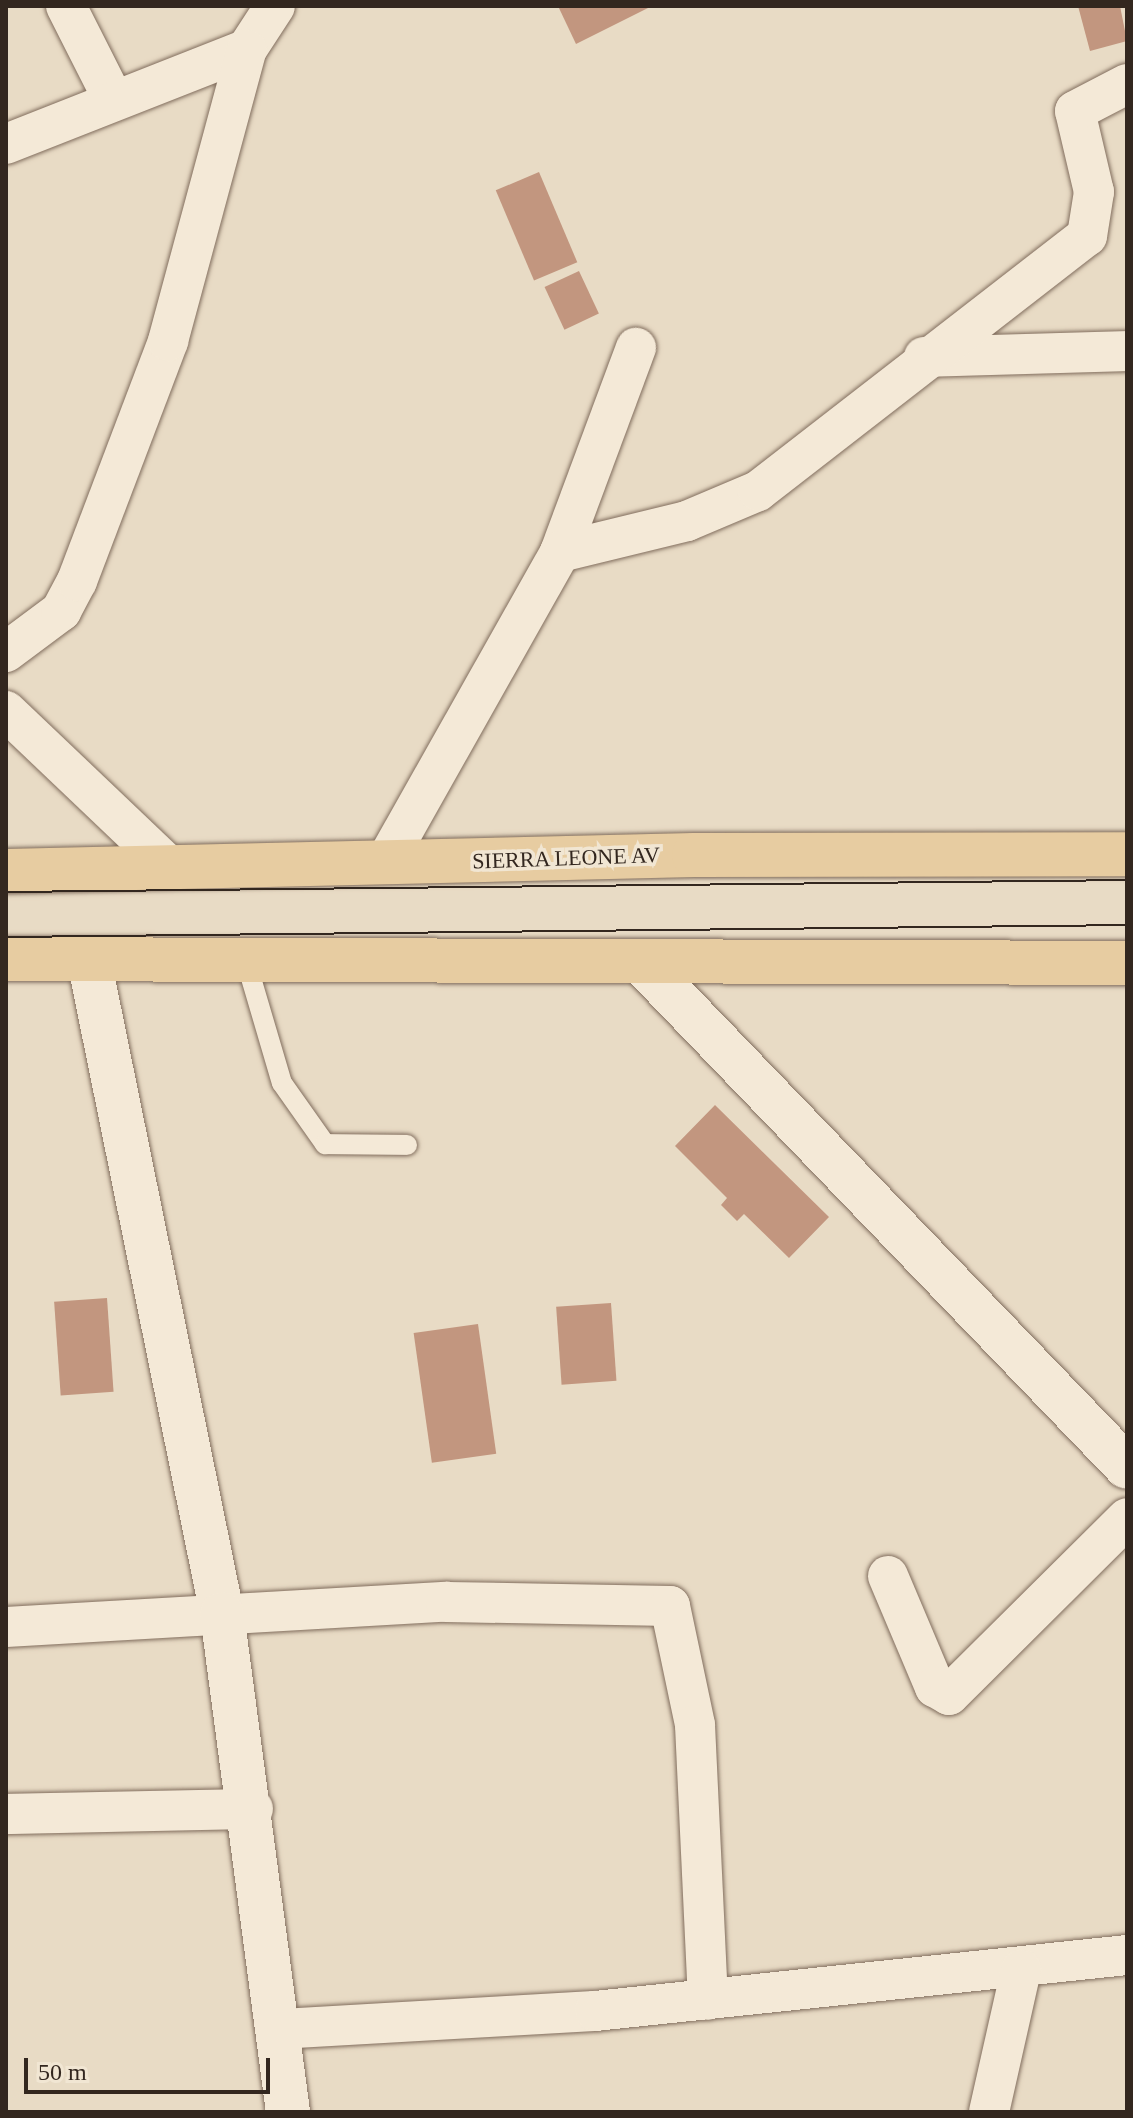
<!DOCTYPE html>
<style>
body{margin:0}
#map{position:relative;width:1133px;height:2118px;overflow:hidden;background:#e8dbc5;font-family:Georgia,serif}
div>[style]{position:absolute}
.building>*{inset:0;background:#c2967f;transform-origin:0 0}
.roads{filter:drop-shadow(0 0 2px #816d5d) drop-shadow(0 0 2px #816d5d)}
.lane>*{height:20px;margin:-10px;padding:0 10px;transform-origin:10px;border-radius:10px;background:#f4e9d7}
.street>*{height:40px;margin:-20px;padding:0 20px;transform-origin:20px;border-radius:20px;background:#f4e9d7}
.secondary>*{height:44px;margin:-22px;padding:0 22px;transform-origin:22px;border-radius:22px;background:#f4e9d7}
.primary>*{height:44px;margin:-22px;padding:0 22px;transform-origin:22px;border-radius:22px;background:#e7cca1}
.tram>*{height:2px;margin:-1px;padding:0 1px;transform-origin:1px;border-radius:1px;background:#33271f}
span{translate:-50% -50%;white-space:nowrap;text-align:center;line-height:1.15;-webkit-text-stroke:7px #f1e6d3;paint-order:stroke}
.street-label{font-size:22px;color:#33271f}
.frame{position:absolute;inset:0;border:8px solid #33271f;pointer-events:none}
.scale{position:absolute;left:24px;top:2058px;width:246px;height:36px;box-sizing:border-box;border:4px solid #33271f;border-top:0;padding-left:10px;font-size:24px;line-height:28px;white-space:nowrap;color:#33271f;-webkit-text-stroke:6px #f1e6d3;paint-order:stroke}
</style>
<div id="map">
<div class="building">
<div style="clip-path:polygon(558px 6px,647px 6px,648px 8px,576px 44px)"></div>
<div style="clip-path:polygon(1078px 6px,1120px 6px,1127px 41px,1090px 51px)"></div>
<div style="left:539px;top:172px;width:98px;height:47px;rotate:67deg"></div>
<div style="left:579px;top:271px;width:47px;height:38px;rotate:65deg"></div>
<div style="clip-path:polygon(715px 1105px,829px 1217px,789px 1258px,744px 1214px,737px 1221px,721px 1205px,727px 1198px,675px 1146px)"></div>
<div style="left:107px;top:1298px;width:94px;height:53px;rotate:86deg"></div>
<div style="left:611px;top:1303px;width:78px;height:55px;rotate:86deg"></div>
<div style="left:478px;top:1324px;width:131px;height:65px;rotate:82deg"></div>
</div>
<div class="roads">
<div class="lane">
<div style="left:246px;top:961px;width:127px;rotate:73.6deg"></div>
<div style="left:282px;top:1083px;width:75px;rotate:54.8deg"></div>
<div style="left:325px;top:1144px;width:82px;rotate:0.7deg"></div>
</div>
<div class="street">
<div style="left:66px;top:6px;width:104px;rotate:63.2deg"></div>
<div style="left:6px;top:144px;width:259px;rotate:-21.5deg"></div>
<div style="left:247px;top:49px;width:51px;rotate:-56.9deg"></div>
<div style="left:924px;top:357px;width:203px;rotate:-1.7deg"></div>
<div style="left:560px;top:552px;width:218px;rotate:-69.6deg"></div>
<div style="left:6px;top:652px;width:69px;rotate:-36.7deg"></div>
<div style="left:61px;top:611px;width:34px;rotate:-62deg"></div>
<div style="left:77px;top:581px;width:257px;rotate:-69.2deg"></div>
<div style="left:168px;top:341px;width:302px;rotate:-74.9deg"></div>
<div style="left:6px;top:711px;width:228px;rotate:43.6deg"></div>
<div style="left:385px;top:863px;width:357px;rotate:-60.6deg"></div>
<div style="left:560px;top:552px;width:131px;rotate:-13.7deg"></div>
<div style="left:687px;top:521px;width:77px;rotate:-22.9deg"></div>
<div style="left:758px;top:491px;width:416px;rotate:-37.8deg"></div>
<div style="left:1087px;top:236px;width:45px;rotate:-81deg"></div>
<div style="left:1094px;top:192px;width:83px;rotate:-103.2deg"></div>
<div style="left:1075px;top:111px;width:59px;rotate:-27.4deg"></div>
<div style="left:888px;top:1576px;width:121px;rotate:67.1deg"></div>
<div style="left:935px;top:1687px;width:16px;rotate:30deg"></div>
<div style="left:949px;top:1695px;width:251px;rotate:-44.8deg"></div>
<div style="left:6px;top:1627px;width:441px;rotate:-3.3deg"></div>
<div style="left:446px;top:1602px;width:224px;rotate:1deg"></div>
<div style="left:670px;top:1606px;width:122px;rotate:78.1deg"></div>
<div style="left:695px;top:1725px;width:275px;rotate:87.3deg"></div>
<div style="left:6px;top:1814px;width:247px;rotate:-1.2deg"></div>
<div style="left:280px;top:2029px;width:316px;rotate:-3.3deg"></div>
<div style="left:595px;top:2011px;width:535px;rotate:-6.01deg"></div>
<div style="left:989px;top:2112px;width:146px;rotate:-77.3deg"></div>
</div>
<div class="secondary">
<div style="left:89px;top:960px;width:667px;rotate:78.5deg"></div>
<div style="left:222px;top:1614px;width:502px;rotate:82.45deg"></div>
<div style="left:642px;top:963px;width:699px;rotate:46.1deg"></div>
</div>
<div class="primary">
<div style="left:6px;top:871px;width:688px;rotate:-1.33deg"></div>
<div style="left:694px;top:855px;width:433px;rotate:-0.1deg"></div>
<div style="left:6px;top:959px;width:1121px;rotate:0.2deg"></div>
</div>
</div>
<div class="tram">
<div style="left:6px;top:892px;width:1121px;rotate:-0.61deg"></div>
<div style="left:6px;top:937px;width:1121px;rotate:-0.61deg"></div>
</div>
<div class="street-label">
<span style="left:566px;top:858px;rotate:-2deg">SIERRA LEONE AV</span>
</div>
<div class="frame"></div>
<div class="scale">50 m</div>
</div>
